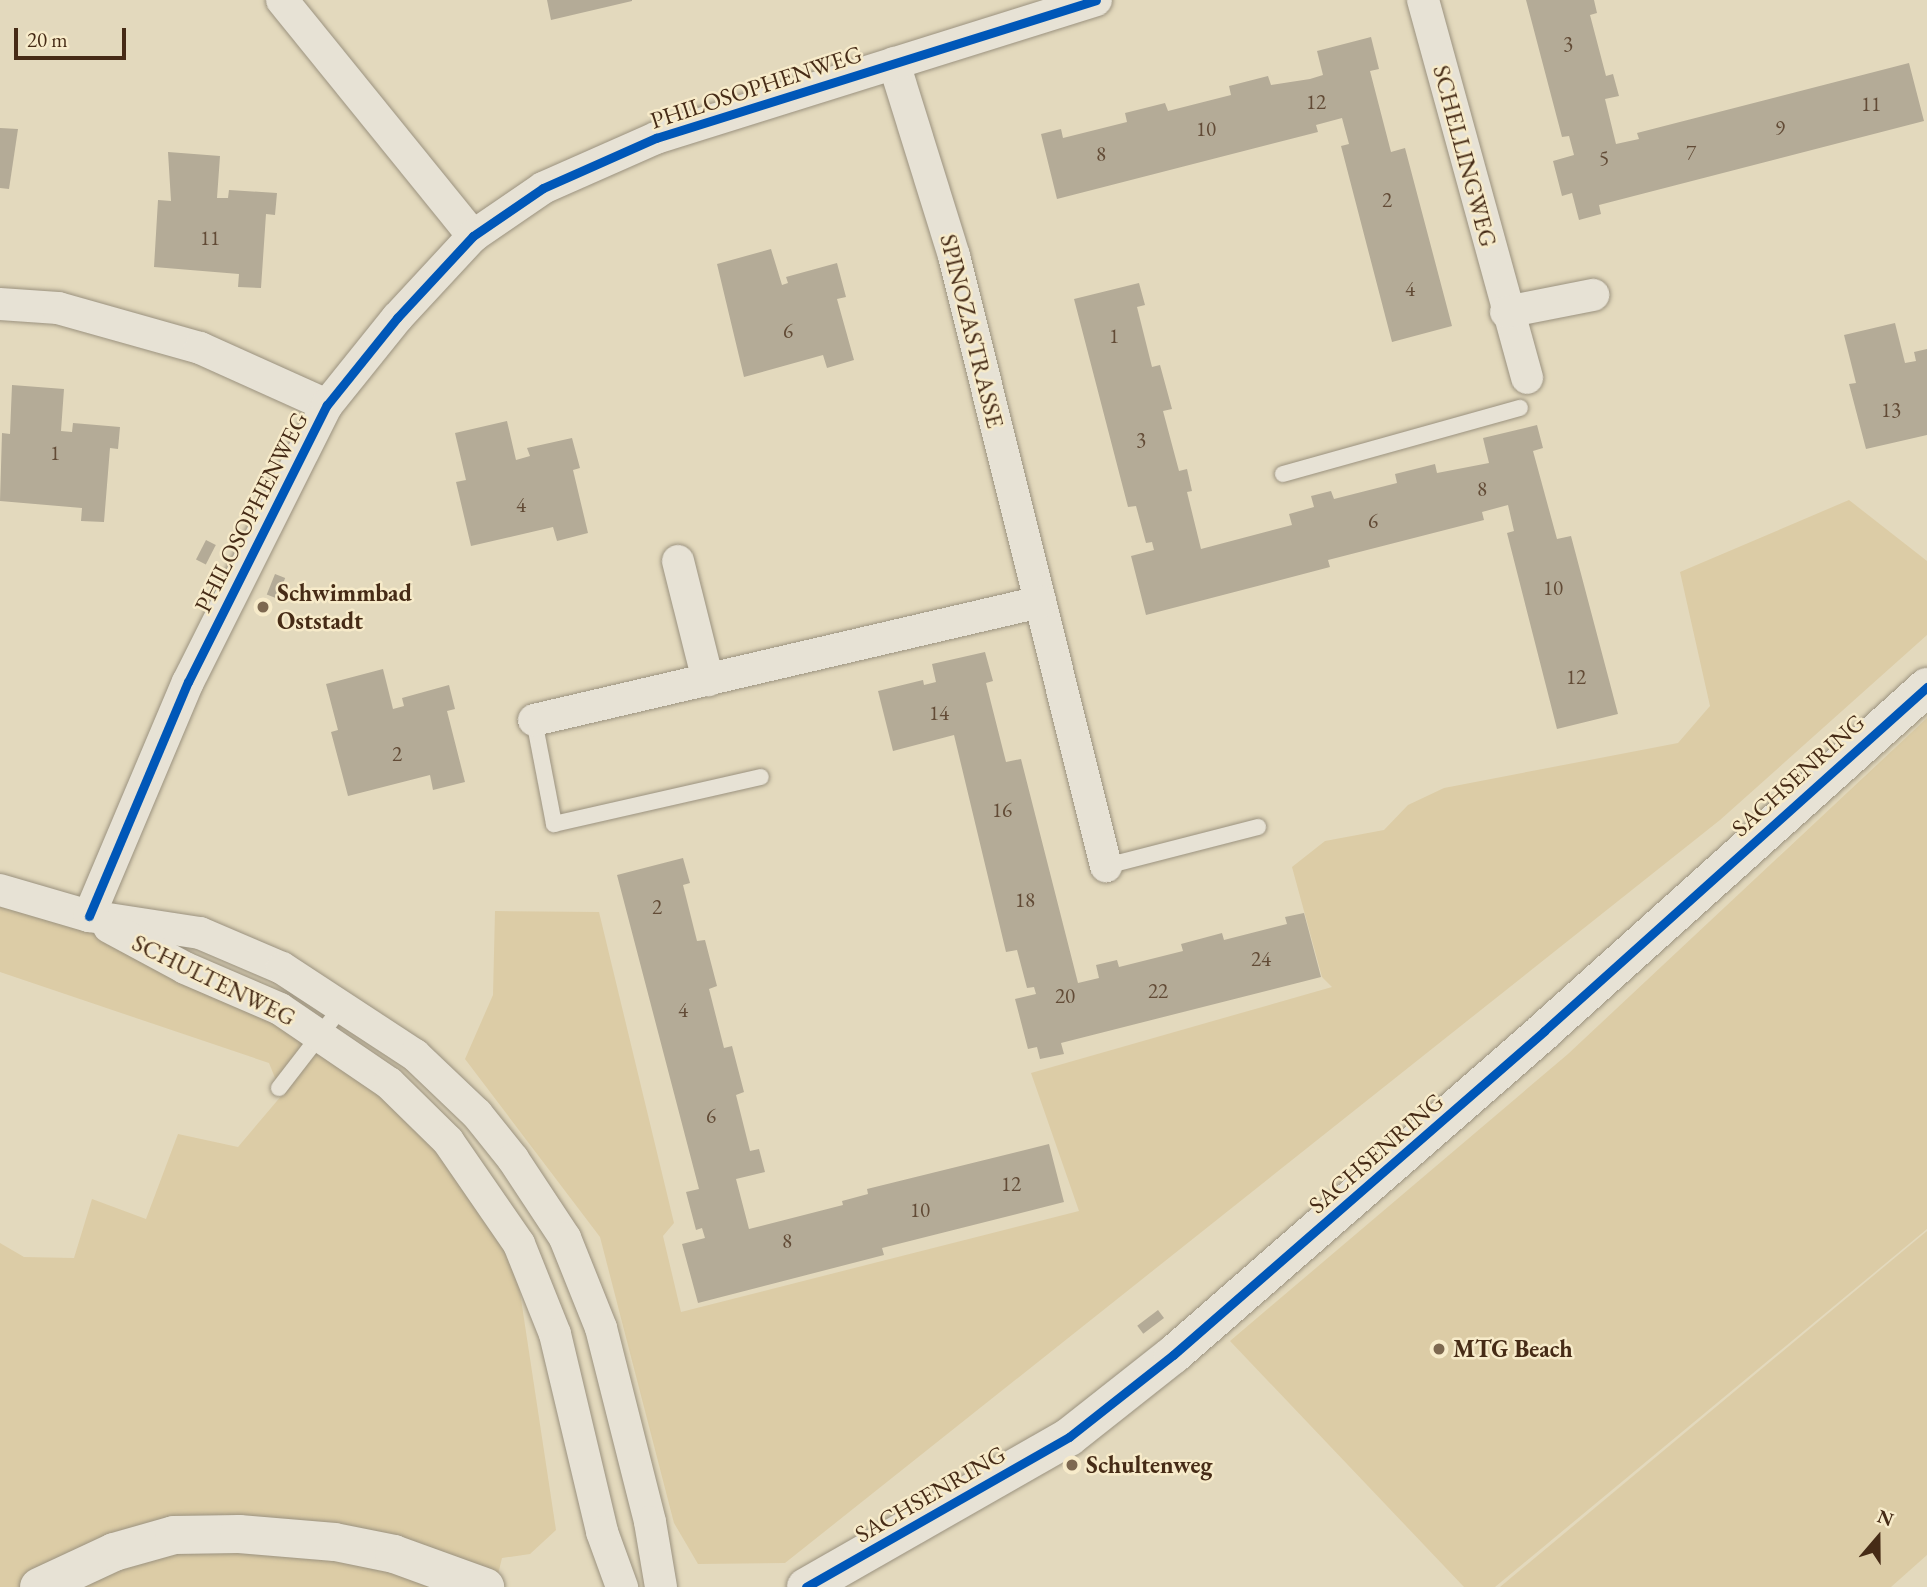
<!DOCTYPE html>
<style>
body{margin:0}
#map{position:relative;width:1927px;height:1587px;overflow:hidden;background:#e3d9bd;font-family:"EB Garamond",serif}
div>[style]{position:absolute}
.green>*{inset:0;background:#dccca6}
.building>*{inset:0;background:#b4ab97;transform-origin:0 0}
.roads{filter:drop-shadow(0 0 2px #9b927f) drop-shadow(0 0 2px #9b927f)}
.service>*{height:16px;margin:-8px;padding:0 8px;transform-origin:8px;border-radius:8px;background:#e7e2d5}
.minor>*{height:32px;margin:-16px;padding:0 16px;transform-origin:16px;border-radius:16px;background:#e7e2d5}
.tertiary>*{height:38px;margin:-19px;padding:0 19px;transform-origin:19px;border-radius:19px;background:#e7e2d5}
.cycleway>*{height:9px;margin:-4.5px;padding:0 4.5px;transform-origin:4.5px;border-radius:4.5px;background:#0057b8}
.dots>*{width:19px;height:19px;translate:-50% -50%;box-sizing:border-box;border:4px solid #f7ebca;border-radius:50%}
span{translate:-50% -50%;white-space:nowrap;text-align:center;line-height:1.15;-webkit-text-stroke:5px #f7ebca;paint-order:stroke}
.number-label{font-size:21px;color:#624b36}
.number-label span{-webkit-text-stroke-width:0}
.street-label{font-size:24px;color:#462b16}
.poi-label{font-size:24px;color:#462b16;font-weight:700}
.left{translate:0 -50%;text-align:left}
.north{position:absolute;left:1843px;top:1503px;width:70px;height:70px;-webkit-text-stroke:5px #f7ebca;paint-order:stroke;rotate:20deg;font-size:19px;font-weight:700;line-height:28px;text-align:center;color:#462b16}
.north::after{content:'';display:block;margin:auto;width:24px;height:32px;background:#462b16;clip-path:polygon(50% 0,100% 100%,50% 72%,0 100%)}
.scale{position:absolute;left:14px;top:28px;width:112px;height:32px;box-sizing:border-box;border:4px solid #462b16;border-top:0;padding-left:9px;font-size:21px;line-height:24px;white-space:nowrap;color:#462b16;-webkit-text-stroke:5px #f7ebca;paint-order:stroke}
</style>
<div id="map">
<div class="green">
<div style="clip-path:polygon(1849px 500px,1927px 561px,1927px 635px,1720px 820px,785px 1563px,698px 1564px,674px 1523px,600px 1237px,465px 1059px,493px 995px,495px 911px,599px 912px,674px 1223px,663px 1236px,681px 1312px,1079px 1211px,1031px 1073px,1332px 987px,1322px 977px,1292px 867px,1325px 841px,1384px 830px,1408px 805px,1444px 788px,1678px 743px,1710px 706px,1680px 572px)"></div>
<div style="clip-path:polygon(1927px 718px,1927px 1229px,1495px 1587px,1464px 1587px,1230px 1341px,1568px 1054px)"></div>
<div style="clip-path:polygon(0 891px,89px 917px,389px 1084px,511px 1233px,556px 1530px,530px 1554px,502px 1558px,495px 1587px,0 1587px,0 1243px,24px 1257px,74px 1258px,92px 1199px,146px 1219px,178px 1134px,238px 1147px,282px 1095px,269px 1063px,0 972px)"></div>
<div style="clip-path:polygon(1927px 1231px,1927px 1555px,1891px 1587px,1500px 1587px)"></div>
</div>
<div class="building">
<div style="clip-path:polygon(547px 0,632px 0,632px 1px,551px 20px)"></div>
<div style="clip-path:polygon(1526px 0,1594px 0,1597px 13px,1590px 15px,1606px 76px,1613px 74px,1619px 96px,1605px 99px,1616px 144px,1639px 139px,1637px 133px,1909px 63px,1924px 121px,1599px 205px,1601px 214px,1579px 220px,1572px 193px,1562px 196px,1553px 161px,1574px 155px,1569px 136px,1562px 137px)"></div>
<div style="clip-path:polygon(1371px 37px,1379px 69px,1370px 71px,1391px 152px,1405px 148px,1452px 326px,1392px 342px,1341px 146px,1349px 144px,1342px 118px,1316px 125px,1318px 132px,1057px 199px,1041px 134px,1061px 129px,1063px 138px,1127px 122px,1125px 113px,1165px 103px,1168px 111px,1231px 95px,1229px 86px,1268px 76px,1271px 85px,1310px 79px,1323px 75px,1317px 51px)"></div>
<div style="clip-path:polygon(0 128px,18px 129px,9px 189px,0 188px)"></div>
<div style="clip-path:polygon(168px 152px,220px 156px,217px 198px,228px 198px,229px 190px,277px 193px,275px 215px,266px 214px,261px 288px,238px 287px,239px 274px,154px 267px,158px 200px,171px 201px)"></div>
<div style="clip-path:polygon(771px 249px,782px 285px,788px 283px,786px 277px,837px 263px,846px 297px,837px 299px,854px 360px,827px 368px,823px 355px,744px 377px,717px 264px)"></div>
<div style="clip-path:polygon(1139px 283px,1145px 305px,1137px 307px,1152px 367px,1160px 365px,1172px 409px,1163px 411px,1179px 471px,1187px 469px,1192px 491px,1187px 492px,1201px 549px,1292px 525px,1289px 514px,1314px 507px,1311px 496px,1331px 491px,1334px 499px,1397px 483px,1395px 474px,1435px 464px,1437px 473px,1489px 463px,1483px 438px,1537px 425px,1543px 448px,1533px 451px,1557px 539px,1571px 536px,1618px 714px,1557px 729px,1507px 533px,1514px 531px,1508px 505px,1482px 512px,1484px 520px,1328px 560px,1330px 567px,1146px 615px,1131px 556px,1154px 550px,1152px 542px,1146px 543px,1136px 506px,1128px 507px,1074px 299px)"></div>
<div style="clip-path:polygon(1895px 323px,1905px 363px,1916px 361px,1914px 352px,1927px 349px,1927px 435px,1866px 449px,1849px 384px,1856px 383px,1844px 335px)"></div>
<div style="clip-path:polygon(12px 385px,64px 389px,61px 431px,72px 432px,73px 423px,120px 427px,118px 449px,110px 448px,104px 522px,81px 521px,82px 508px,0 501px,2px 433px,10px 434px)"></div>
<div style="clip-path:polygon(507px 421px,516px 460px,530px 456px,527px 448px,572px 438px,580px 468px,573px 470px,588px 533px,557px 541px,553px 527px,471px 546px,456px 482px,466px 480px,455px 433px)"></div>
<div style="left:206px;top:540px;width:11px;height:22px;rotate:27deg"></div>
<div style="left:275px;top:574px;width:11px;height:22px;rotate:22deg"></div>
<div style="clip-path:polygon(985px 652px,993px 681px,986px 683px,1006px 762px,1021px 759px,1078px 983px,1099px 978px,1096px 965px,1117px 960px,1119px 967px,1183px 951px,1181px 944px,1222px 933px,1224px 940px,1287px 924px,1285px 917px,1304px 913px,1321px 977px,1061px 1043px,1064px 1054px,1040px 1059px,1037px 1047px,1028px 1049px,1015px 999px,1036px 994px,1034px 987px,1027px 988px,1017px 950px,1006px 952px,954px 735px,893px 751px,878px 691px,923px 680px,924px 685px,936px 682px,932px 664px)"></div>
<div style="clip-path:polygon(383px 669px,393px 709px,404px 706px,402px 698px,449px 685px,455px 709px,447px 711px,465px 782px,433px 790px,430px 775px,348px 796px,331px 732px,338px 730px,326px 684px)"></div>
<div style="clip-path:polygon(683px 858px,690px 883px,683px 885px,697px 941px,705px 940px,717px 986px,709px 989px,724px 1048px,732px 1046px,744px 1092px,736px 1095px,750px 1151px,759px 1149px,765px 1172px,736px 1179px,749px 1229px,843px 1205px,842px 1201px,868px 1194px,867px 1189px,1049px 1144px,1064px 1202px,882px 1248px,884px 1255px,698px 1303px,682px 1244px,705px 1238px,702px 1228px,696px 1230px,686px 1192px,699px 1189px,617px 875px)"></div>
<div style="left:1158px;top:1310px;width:10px;height:26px;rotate:53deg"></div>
</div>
<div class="roads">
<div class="service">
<div style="left:1283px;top:474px;width:246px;rotate:-15.6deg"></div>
<div style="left:534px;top:720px;width:106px;rotate:79.1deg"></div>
<div style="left:554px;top:824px;width:212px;rotate:-12.8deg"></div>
<div style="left:1106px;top:866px;width:157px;rotate:-14.4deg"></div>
<div style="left:279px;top:1088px;width:106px;rotate:-52.3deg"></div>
</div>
<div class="minor">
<div style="left:282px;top:0;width:304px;rotate:51deg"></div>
<div style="left:1423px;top:0;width:392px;rotate:74.6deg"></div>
<div style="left:894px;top:63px;width:202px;rotate:72.7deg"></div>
<div style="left:954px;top:256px;width:629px;rotate:76.01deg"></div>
<div style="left:0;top:304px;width:58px;rotate:3.9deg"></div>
<div style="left:58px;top:308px;width:148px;rotate:15.7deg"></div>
<div style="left:200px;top:348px;width:139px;rotate:24.2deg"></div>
<div style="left:1506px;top:312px;width:89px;rotate:-11.1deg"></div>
<div style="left:678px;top:561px;width:123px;rotate:75.9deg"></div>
<div style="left:534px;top:720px;width:520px;rotate:-13.13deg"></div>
<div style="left:0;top:890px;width:93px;rotate:16.3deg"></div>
<div style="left:89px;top:916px;width:112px;rotate:8.7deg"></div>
<div style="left:200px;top:933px;width:89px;rotate:23.1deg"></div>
<div style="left:282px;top:968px;width:159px;rotate:33.2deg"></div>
<div style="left:415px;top:1055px;width:86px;rotate:43.6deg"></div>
<div style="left:477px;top:1114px;width:58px;rotate:51.3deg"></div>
<div style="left:513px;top:1159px;width:95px;rotate:56.6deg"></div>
<div style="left:565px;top:1238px;width:97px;rotate:68.2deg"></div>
<div style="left:601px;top:1328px;width:200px;rotate:75.8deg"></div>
<div style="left:650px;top:1522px;width:66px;rotate:80.4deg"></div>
<div style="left:89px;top:916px;width:254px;rotate:-67.1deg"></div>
<div style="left:188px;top:682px;width:310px;rotate:-63.4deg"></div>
<div style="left:327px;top:405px;width:112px;rotate:-51.2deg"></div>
<div style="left:397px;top:318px;width:112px;rotate:-47.2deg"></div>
<div style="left:473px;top:236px;width:85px;rotate:-34.4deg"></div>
<div style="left:543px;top:188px;width:124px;rotate:-23.9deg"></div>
<div style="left:656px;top:138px;width:461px;rotate:-17.4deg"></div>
<div style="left:109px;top:927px;width:86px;rotate:28.3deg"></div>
<div style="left:185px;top:968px;width:103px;rotate:23.3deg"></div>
<div style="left:280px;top:1009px;width:132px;rotate:34.2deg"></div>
<div style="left:389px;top:1083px;width:83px;rotate:44.5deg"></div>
<div style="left:448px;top:1141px;width:125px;rotate:55.4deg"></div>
<div style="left:519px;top:1244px;width:97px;rotate:68.2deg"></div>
<div style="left:555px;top:1334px;width:204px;rotate:76.6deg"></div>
<div style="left:602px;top:1532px;width:59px;rotate:70deg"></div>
</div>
<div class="tertiary">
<div style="left:39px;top:1587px;width:83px;rotate:-25deg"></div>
<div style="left:114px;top:1552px;width:62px;rotate:-15.8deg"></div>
<div style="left:174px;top:1535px;width:65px;rotate:-0.9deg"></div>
<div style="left:239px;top:1534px;width:96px;rotate:4.8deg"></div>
<div style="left:335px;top:1542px;width:60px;rotate:11.5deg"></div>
<div style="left:394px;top:1554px;width:97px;rotate:19.9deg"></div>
<div style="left:806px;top:1587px;width:303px;rotate:-29.7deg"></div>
<div style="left:1069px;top:1437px;width:132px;rotate:-38.3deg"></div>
<div style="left:1173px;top:1355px;width:493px;rotate:-41.1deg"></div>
<div style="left:1544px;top:1031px;width:515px;rotate:-41.93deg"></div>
</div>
</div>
<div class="cycleway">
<div style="left:89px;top:916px;width:254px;rotate:-67.1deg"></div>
<div style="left:188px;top:682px;width:310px;rotate:-63.4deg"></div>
<div style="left:327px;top:405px;width:112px;rotate:-51.2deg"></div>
<div style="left:397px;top:318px;width:112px;rotate:-47.2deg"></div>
<div style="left:473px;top:236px;width:85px;rotate:-34.4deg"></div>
<div style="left:543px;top:188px;width:124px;rotate:-23.9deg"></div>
<div style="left:656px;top:138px;width:461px;rotate:-17.4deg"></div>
<div style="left:806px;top:1587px;width:303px;rotate:-29.7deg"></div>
<div style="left:1069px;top:1437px;width:132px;rotate:-38.3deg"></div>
<div style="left:1173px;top:1355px;width:493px;rotate:-41.1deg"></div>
<div style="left:1544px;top:1031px;width:515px;rotate:-41.93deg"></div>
</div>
<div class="dots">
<div style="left:263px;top:607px;background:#7d6850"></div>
<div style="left:1439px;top:1349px;background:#7d6850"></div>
<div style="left:1072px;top:1465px;background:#7d6850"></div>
</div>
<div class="number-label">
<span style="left:1568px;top:44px">3</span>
<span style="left:1316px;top:102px">12</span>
<span style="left:1871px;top:104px">11</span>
<span style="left:1780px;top:128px">9</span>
<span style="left:1206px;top:129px">10</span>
<span style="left:1691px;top:153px">7</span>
<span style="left:1101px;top:154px">8</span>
<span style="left:1604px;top:158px">5</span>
<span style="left:1387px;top:200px">2</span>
<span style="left:210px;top:238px">11</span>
<span style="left:1410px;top:289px">4</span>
<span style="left:788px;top:331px">6</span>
<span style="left:1114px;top:336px">1</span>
<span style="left:1891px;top:410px">13</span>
<span style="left:1141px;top:440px">3</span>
<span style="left:55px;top:453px">1</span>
<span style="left:1482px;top:489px">8</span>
<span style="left:521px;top:505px">4</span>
<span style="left:1373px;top:521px">6</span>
<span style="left:1553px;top:588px">10</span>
<span style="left:1576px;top:677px">12</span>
<span style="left:939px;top:713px">14</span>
<span style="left:397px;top:754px">2</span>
<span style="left:1002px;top:810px">16</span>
<span style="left:1025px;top:900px">18</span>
<span style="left:657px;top:907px">2</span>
<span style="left:1261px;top:959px">24</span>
<span style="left:1158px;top:991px">22</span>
<span style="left:1065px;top:996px">20</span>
<span style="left:683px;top:1010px">4</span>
<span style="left:711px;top:1116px">6</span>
<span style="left:1011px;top:1184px">12</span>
<span style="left:920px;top:1210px">10</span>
<span style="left:787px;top:1241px">8</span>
</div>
<div class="street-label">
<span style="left:756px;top:87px;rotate:-18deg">PHILOSOPHENWEG</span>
<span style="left:1465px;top:156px;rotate:75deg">SCHELLINGWEG</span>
<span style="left:972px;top:331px;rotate:76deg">SPINOZASTRASSE</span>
<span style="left:251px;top:512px;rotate:-63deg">PHILOSOPHENWEG</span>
<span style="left:1798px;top:775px;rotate:-42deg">SACHSENRING</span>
<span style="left:214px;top:980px;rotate:26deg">SCHULTENWEG</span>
<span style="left:1376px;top:1153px;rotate:-41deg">SACHSENRING</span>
<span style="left:930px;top:1494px;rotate:-30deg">SACHSENRING</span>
</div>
<div class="poi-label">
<span class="left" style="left:277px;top:607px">Schwimmbad<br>Oststadt</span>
<span class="left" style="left:1453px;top:1349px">MTG Beach</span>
<span class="left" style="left:1086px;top:1465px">Schultenweg</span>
</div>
<div class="north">N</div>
<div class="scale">20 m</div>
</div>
